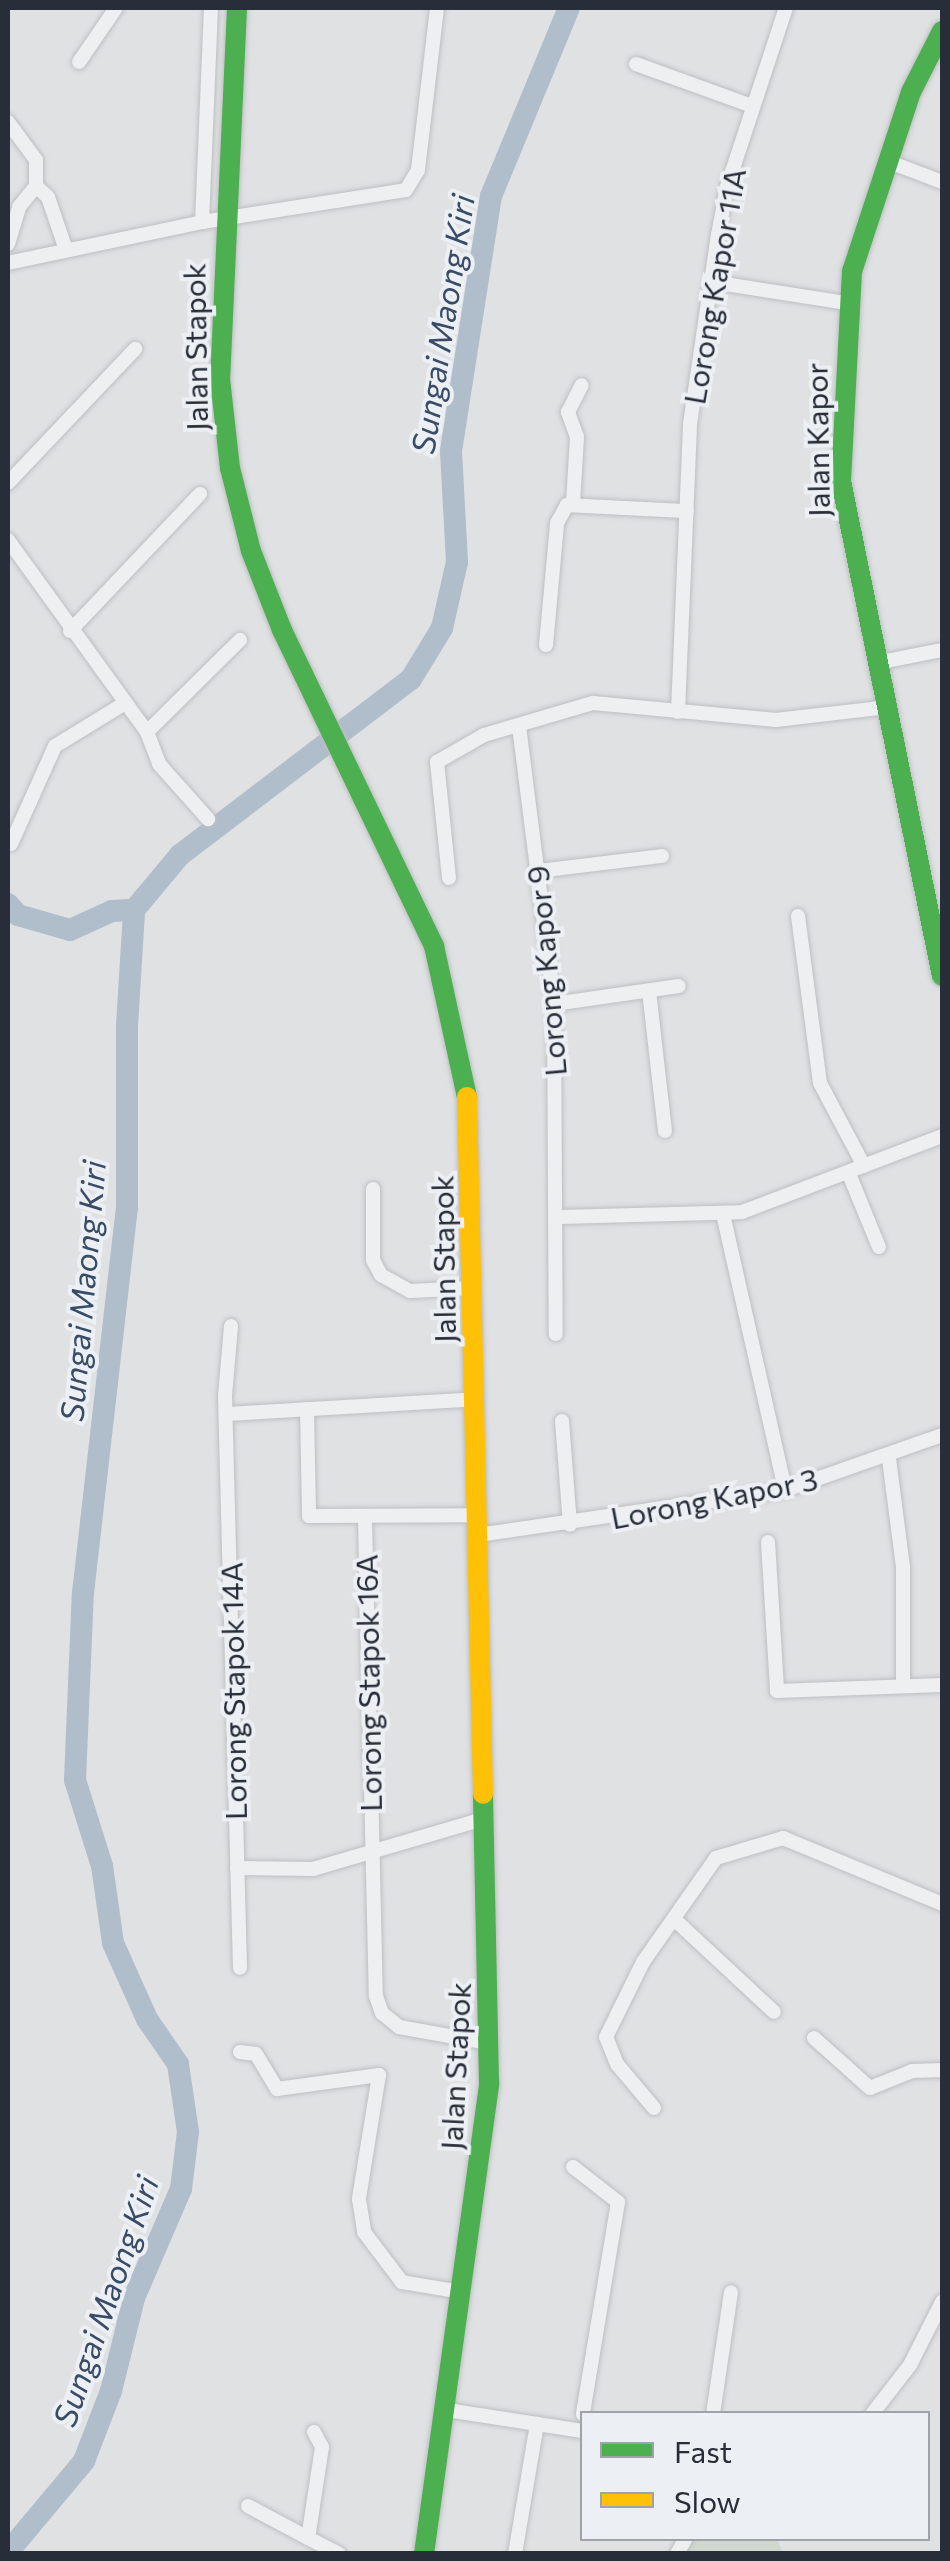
<!DOCTYPE html>
<style>
body{margin:0}
#map{position:relative;width:950px;height:2561px;overflow:hidden;background:#dfe1e3;font-family:Commissioner,sans-serif}
div>[style]{position:absolute}
.green>*{inset:0;background:#cfd7cf}
.river>*{height:22px;margin:-11px;padding:0 11px;transform-origin:11px;border-radius:11px;background:#b0bdcb}
.roads{filter:drop-shadow(0 0 2px #bdbfc1) drop-shadow(0 0 2px #bdbfc1)}
.street>*{height:14px;margin:-7px;padding:0 7px;transform-origin:7px;border-radius:7px;background:#eeeff0}
.fast>*{height:20px;margin:-10px;padding:0 10px;transform-origin:10px;border-radius:10px;background:#4caf50}
.slow>*{height:20px;margin:-10px;padding:0 10px;transform-origin:10px;border-radius:10px;background:#ffc107}
span{translate:-50% -50%;white-space:nowrap;text-align:center;line-height:1.15;-webkit-text-stroke:8px #eceff3;paint-order:stroke}
.street-label{font-size:30px;color:#282e39}
.water-label{font-size:32px;color:#384c68;font-style:italic}
.frame{position:absolute;inset:0;border:10px solid #282e39;pointer-events:none}
.legend{position:absolute;left:580px;top:2411px;width:350px;height:130px;box-sizing:border-box;background:#eceff3;border:2px solid #9ea2a9;margin:0;padding:12px 18px;list-style:none;font-size:30px;color:#282e39}
.legend li{display:flex;align-items:center;gap:20px;height:50px}
.legend b{width:50px;border:2px solid #9ea2a9}
</style>
<div id="map">
<div class="green">
<div style="clip-path:polygon(691px 2538px,777px 2539px,783px 2553px,681px 2554px)"></div>
</div>
<div class="river">
<div style="left:8px;top:904px;width:15px;rotate:48deg"></div>
<div style="left:18px;top:915px;width:54px;rotate:16.1deg"></div>
<div style="left:70px;top:930px;width:46px;rotate:-24.3deg"></div>
<div style="left:112px;top:911px;width:22px;rotate:-3deg"></div>
<div style="left:8px;top:2552px;width:119px;rotate:-50.1deg"></div>
<div style="left:84px;top:2461px;width:75px;rotate:-68.9deg"></div>
<div style="left:111px;top:2391px;width:96px;rotate:-76.1deg"></div>
<div style="left:134px;top:2298px;width:119px;rotate:-66.7deg"></div>
<div style="left:181px;top:2189px;width:57px;rotate:-83deg"></div>
<div style="left:188px;top:2132px;width:69px;rotate:-98.4deg"></div>
<div style="left:178px;top:2064px;width:55px;rotate:-124.6deg"></div>
<div style="left:147px;top:2019px;width:83px;rotate:-114.1deg"></div>
<div style="left:113px;top:1943px;width:78px;rotate:-98.1deg"></div>
<div style="left:102px;top:1866px;width:90px;rotate:-107.4deg"></div>
<div style="left:75px;top:1780px;width:187px;rotate:-87.6deg"></div>
<div style="left:83px;top:1593px;width:388px;rotate:-83.5deg"></div>
<div style="left:127px;top:1208px;width:182px;rotate:-90deg"></div>
<div style="left:127px;top:1026px;width:116px;rotate:-86.5deg"></div>
<div style="left:134px;top:910px;width:72px;rotate:-50.1deg"></div>
<div style="left:180px;top:855px;width:290px;rotate:-37.3deg"></div>
<div style="left:411px;top:679px;width:60px;rotate:-58.7deg"></div>
<div style="left:442px;top:628px;width:68px;rotate:-77.2deg"></div>
<div style="left:457px;top:562px;width:111px;rotate:-93.1deg"></div>
<div style="left:451px;top:451px;width:258px;rotate:-81.1deg"></div>
<div style="left:491px;top:196px;width:204px;rotate:-67.5deg"></div>
</div>
<div class="roads">
<div class="street">
<div style="left:79px;top:62px;width:65px;rotate:-55.6deg"></div>
<div style="left:636px;top:64px;width:123px;rotate:19.9deg"></div>
<div style="left:8px;top:122px;width:47px;rotate:53.6deg"></div>
<div style="left:36px;top:160px;width:26px;rotate:90deg"></div>
<div style="left:36px;top:186px;width:16px;rotate:43deg"></div>
<div style="left:48px;top:197px;width:56px;rotate:71.2deg"></div>
<div style="left:887px;top:161px;width:59px;rotate:20.9deg"></div>
<div style="left:202px;top:222px;width:214px;rotate:-87.6deg"></div>
<div style="left:8px;top:244px;width:39px;rotate:-73deg"></div>
<div style="left:19px;top:207px;width:27px;rotate:-51deg"></div>
<div style="left:8px;top:263px;width:198px;rotate:-11.9deg"></div>
<div style="left:202px;top:222px;width:206px;rotate:-8.9deg"></div>
<div style="left:406px;top:190px;width:23px;rotate:-59deg"></div>
<div style="left:418px;top:170px;width:163px;rotate:-83.3deg"></div>
<div style="left:712px;top:282px;width:136px;rotate:8.9deg"></div>
<div style="left:8px;top:483px;width:185px;rotate:-46.5deg"></div>
<div style="left:573px;top:503px;width:66px;rotate:-86.5deg"></div>
<div style="left:577px;top:437px;width:27px;rotate:-110deg"></div>
<div style="left:568px;top:412px;width:30px;rotate:-63deg"></div>
<div style="left:8px;top:540px;width:237px;rotate:54.1deg"></div>
<div style="left:147px;top:732px;width:34px;rotate:69deg"></div>
<div style="left:159px;top:764px;width:74px;rotate:48.3deg"></div>
<div style="left:70px;top:631px;width:189px;rotate:-46.5deg"></div>
<div style="left:546px;top:645px;width:122px;rotate:-84.8deg"></div>
<div style="left:557px;top:523px;width:21px;rotate:-61deg"></div>
<div style="left:567px;top:505px;width:120px;rotate:2.9deg"></div>
<div style="left:881px;top:662px;width:62px;rotate:-11.1deg"></div>
<div style="left:678px;top:712px;width:288px;rotate:-87.6deg"></div>
<div style="left:690px;top:424px;width:191px;rotate:-81.6deg"></div>
<div style="left:718px;top:235px;width:49px;rotate:-79.4deg"></div>
<div style="left:727px;top:187px;width:188px;rotate:-71.8deg"></div>
<div style="left:519px;top:726px;width:280px;rotate:82.8deg"></div>
<div style="left:554px;top:1004px;width:330px;rotate:89.7deg"></div>
<div style="left:147px;top:732px;width:131px;rotate:-44.7deg"></div>
<div style="left:11px;top:844px;width:107px;rotate:-65.8deg"></div>
<div style="left:55px;top:746px;width:79px;rotate:-31.5deg"></div>
<div style="left:538px;top:871px;width:125px;rotate:-6.9deg"></div>
<div style="left:449px;top:878px;width:117px;rotate:-95.9deg"></div>
<div style="left:437px;top:762px;width:54px;rotate:-29.9deg"></div>
<div style="left:484px;top:735px;width:114px;rotate:-16.4deg"></div>
<div style="left:593px;top:703px;width:184px;rotate:5.3deg"></div>
<div style="left:776px;top:720px;width:114px;rotate:-6.6deg"></div>
<div style="left:798px;top:916px;width:168px;rotate:82.5deg"></div>
<div style="left:820px;top:1083px;width:94px;rotate:62.1deg"></div>
<div style="left:649px;top:991px;width:141px;rotate:83.5deg"></div>
<div style="left:554px;top:1004px;width:126px;rotate:-8.2deg"></div>
<div style="left:849px;top:1174px;width:79px;rotate:67.7deg"></div>
<div style="left:373px;top:1189px;width:71px;rotate:90deg"></div>
<div style="left:373px;top:1260px;width:17px;rotate:62deg"></div>
<div style="left:381px;top:1275px;width:33px;rotate:29deg"></div>
<div style="left:410px;top:1291px;width:63px;rotate:-2.7deg"></div>
<div style="left:723px;top:1214px;width:283px;rotate:77.3deg"></div>
<div style="left:557px;top:1217px;width:185px;rotate:-1.5deg"></div>
<div style="left:742px;top:1212px;width:214px;rotate:-20.8deg"></div>
<div style="left:231px;top:1326px;width:70px;rotate:94.9deg"></div>
<div style="left:225px;top:1396px;width:572px;rotate:88.5deg"></div>
<div style="left:307px;top:1409px;width:107px;rotate:88.9deg"></div>
<div style="left:309px;top:1516px;width:167px;rotate:-0.3deg"></div>
<div style="left:226px;top:1414px;width:251px;rotate:-3.4deg"></div>
<div style="left:562px;top:1421px;width:104px;rotate:85.6deg"></div>
<div style="left:889px;top:1459px;width:109px;rotate:82.6deg"></div>
<div style="left:903px;top:1567px;width:119px;rotate:90deg"></div>
<div style="left:365px;top:1519px;width:477px;rotate:88.7deg"></div>
<div style="left:376px;top:1996px;width:18px;rotate:71deg"></div>
<div style="left:382px;top:2013px;width:22px;rotate:39deg"></div>
<div style="left:399px;top:2027px;width:90px;rotate:10.2deg"></div>
<div style="left:478px;top:1535px;width:310px;rotate:-8.3deg"></div>
<div style="left:785px;top:1490px;width:166px;rotate:-19.3deg"></div>
<div style="left:768px;top:1542px;width:149px;rotate:86.5deg"></div>
<div style="left:777px;top:1691px;width:165px;rotate:-2.1deg"></div>
<div style="left:237px;top:1868px;width:76px;rotate:0.8deg"></div>
<div style="left:313px;top:1869px;width:180px;rotate:-16.4deg"></div>
<div style="left:675px;top:1920px;width:135px;rotate:42.9deg"></div>
<div style="left:814px;top:2038px;width:75px;rotate:41.8deg"></div>
<div style="left:870px;top:2088px;width:45px;rotate:-22deg"></div>
<div style="left:912px;top:2071px;width:30px;rotate:-2deg"></div>
<div style="left:240px;top:2052px;width:16px;rotate:7deg"></div>
<div style="left:256px;top:2054px;width:41px;rotate:59deg"></div>
<div style="left:277px;top:2089px;width:103px;rotate:-7.8deg"></div>
<div style="left:379px;top:2075px;width:126px;rotate:99.2deg"></div>
<div style="left:359px;top:2199px;width:33px;rotate:81deg"></div>
<div style="left:364px;top:2232px;width:63px;rotate:52.8deg"></div>
<div style="left:402px;top:2282px;width:60px;rotate:9.6deg"></div>
<div style="left:654px;top:2108px;width:57px;rotate:-130.1deg"></div>
<div style="left:617px;top:2064px;width:29px;rotate:-112deg"></div>
<div style="left:606px;top:2037px;width:84px;rotate:-63.7deg"></div>
<div style="left:643px;top:1962px;width:127px;rotate:-54.9deg"></div>
<div style="left:716px;top:1858px;width:70px;rotate:-16.6deg"></div>
<div style="left:783px;top:1838px;width:172px;rotate:22.5deg"></div>
<div style="left:573px;top:2167px;width:57px;rotate:37.9deg"></div>
<div style="left:618px;top:2202px;width:215px;rotate:99.4deg"></div>
<div style="left:447px;top:2410px;width:137px;rotate:8.8deg"></div>
<div style="left:713px;top:2414px;width:123px;rotate:-81.6deg"></div>
<div style="left:872px;top:2414px;width:62px;rotate:-52.2deg"></div>
<div style="left:910px;top:2365px;width:71px;rotate:-63.1deg"></div>
<div style="left:314px;top:2432px;width:17px;rotate:62deg"></div>
<div style="left:322px;top:2447px;width:92px;rotate:98.7deg"></div>
<div style="left:308px;top:2538px;width:35px;rotate:27deg"></div>
<div style="left:248px;top:2506px;width:68px;rotate:28.1deg"></div>
<div style="left:515px;top:2554px;width:132px;rotate:-80.4deg"></div>
<div style="left:677px;top:2554px;width:18px;rotate:-61deg"></div>
</div>
<div class="fast">
<div style="left:237px;top:8px;width:371px;rotate:92.6deg"></div>
<div style="left:220px;top:379px;width:90px;rotate:83.6deg"></div>
<div style="left:230px;top:468px;width:86px;rotate:75.8deg"></div>
<div style="left:251px;top:551px;width:85px;rotate:68.6deg"></div>
<div style="left:282px;top:630px;width:351px;rotate:64.3deg"></div>
<div style="left:434px;top:946px;width:155px;rotate:77.7deg"></div>
<div style="left:942px;top:31px;width:68px;rotate:116.9deg"></div>
<div style="left:911px;top:92px;width:188px;rotate:108.2deg"></div>
<div style="left:852px;top:271px;width:210px;rotate:93deg"></div>
<div style="left:841px;top:481px;width:505px;rotate:78.47deg"></div>
<div style="left:424px;top:2554px;width:475px;rotate:-82.1deg"></div>
<div style="left:489px;top:2083px;width:289px;rotate:-91.2deg"></div>
</div>
<div class="slow">
<div style="left:467px;top:1097px;width:697px;rotate:88.68deg"></div>
</div>
</div>
<div class="street-label">
<span style="left:714px;top:286px;rotate:-80deg">Lorong Kapor 11A</span>
<span style="left:195px;top:347px;rotate:-91deg">Jalan Stapok</span>
<span style="left:817px;top:440px;rotate:-91deg">Jalan Kapor</span>
<span style="left:546px;top:971px;rotate:-95deg">Lorong Kapor 9</span>
<span style="left:443px;top:1259px;rotate:-91deg">Jalan Stapok</span>
<span style="left:714px;top:1498px;rotate:-11deg">Lorong Kapor 3</span>
<span style="left:368px;top:1683px;rotate:-91deg">Lorong Stapok 16A</span>
<span style="left:233px;top:1691px;rotate:-91deg">Lorong Stapok 14A</span>
<span style="left:455px;top:2066px;rotate:-87deg">Jalan Stapok</span>
</div>
<div class="water-label">
<span style="left:442px;top:324px;rotate:-81deg">Sungai Maong Kiri</span>
<span style="left:82px;top:1291px;rotate:-85deg">Sungai Maong Kiri</span>
<span style="left:105px;top:2301px;rotate:-71deg">Sungai Maong Kiri</span>
</div>
<div class="frame"></div>
<ul class="legend">
<li><b style="height:12px;background:#4caf50"></b>Fast</li>
<li><b style="height:12px;background:#ffc107"></b>Slow</li>
</ul>
</div>
